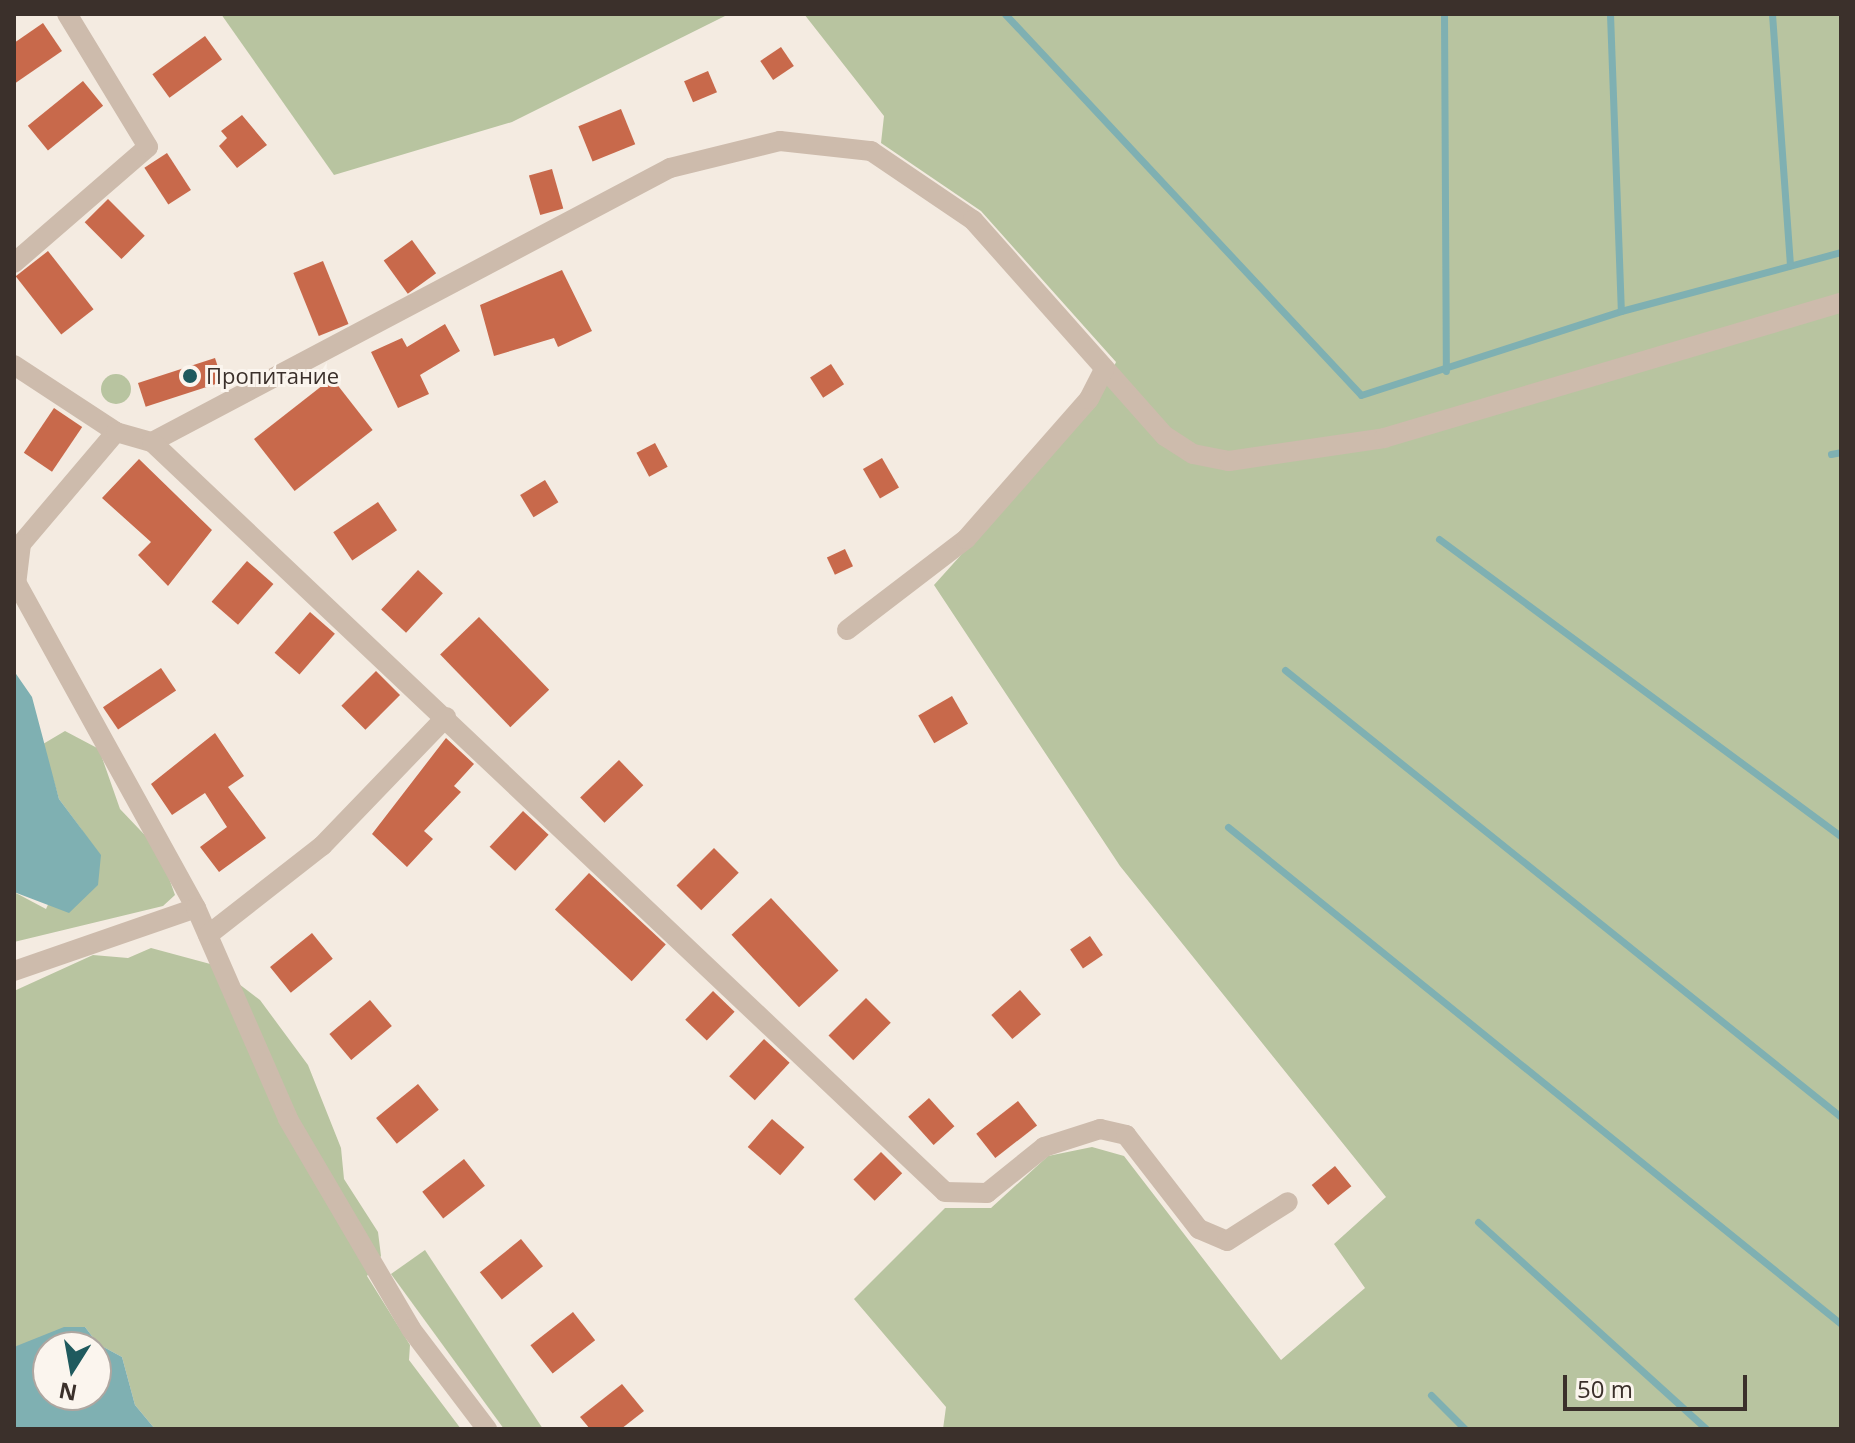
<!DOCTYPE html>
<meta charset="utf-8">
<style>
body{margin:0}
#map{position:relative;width:1855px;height:1443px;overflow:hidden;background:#f4ebe1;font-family:"Open Sans",sans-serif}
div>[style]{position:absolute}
.green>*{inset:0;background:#b8c4a0}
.round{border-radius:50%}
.water>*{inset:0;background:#7fb0b2}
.stream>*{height:7px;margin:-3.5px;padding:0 3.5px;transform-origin:3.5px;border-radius:3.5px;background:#7fb0b2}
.building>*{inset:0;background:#c8694b;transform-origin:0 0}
.minor>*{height:20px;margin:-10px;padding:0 10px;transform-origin:10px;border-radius:10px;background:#cdbbac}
.dots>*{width:22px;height:22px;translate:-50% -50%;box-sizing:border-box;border:4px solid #fbf5ee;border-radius:50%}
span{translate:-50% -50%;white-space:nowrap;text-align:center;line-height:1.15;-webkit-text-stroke:6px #fbf5ee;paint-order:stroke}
.poi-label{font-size:22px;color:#3b302b}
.left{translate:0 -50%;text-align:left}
.frame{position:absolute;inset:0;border:16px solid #3b302b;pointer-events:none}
.north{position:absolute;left:32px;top:1331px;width:80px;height:80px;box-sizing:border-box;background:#fbf5ee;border:2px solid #aea6a0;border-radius:50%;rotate:191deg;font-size:22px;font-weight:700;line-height:32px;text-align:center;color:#3b302b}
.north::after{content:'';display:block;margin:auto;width:28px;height:36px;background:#1f5a5e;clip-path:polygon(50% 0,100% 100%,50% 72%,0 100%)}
.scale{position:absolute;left:1563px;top:1375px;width:184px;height:36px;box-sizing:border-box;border:4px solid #3b302b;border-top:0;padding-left:10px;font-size:24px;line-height:28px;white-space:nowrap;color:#3b302b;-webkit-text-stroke:6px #fbf5ee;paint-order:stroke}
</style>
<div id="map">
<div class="green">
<div style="clip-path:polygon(221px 14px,729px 14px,512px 122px,334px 175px)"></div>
<div style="clip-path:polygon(804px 14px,1841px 14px,1841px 1429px,943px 1429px,946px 1407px,854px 1299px,945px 1208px,991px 1208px,1048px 1156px,1092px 1147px,1124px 1156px,1281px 1360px,1365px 1288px,1334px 1244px,1386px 1197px,1120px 866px,934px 585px,1097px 404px,1116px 362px,981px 211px,881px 143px,884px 116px)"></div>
<div class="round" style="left:101px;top:374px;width:30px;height:30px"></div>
<div style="clip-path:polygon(65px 731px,99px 749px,120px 809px,159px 850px,175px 895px,163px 906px,14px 942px,14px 892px,46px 909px,82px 830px,59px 799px,43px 744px)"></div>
<div style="clip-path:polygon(151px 948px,214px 965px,260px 1000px,308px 1065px,341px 1148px,344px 1179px,378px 1232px,381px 1256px,367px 1276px,410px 1345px,409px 1360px,461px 1429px,155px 1429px,135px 1405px,122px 1357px,98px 1344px,85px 1327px,14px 1347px,14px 991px,93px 955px,128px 958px)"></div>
<div style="clip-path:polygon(425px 1250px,543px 1429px,504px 1429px,391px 1274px)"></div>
</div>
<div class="water">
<div style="clip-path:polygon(14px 671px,32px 697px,59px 799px,101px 855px,98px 885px,69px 913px,14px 892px)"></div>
<div style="clip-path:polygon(evenodd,64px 1327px,85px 1327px,98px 1344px,122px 1357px,135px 1405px,155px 1429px,14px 1429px,14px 1347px,64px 1327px,48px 1347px,96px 1347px,96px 1395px,48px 1395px,48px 1347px)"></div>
</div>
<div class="stream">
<div style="left:1005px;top:14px;width:521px;rotate:46.94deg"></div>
<div style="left:1361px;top:395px;width:273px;rotate:-17.9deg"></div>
<div style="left:1621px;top:311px;width:228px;rotate:-15deg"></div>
<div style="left:1444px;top:14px;width:357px;rotate:89.7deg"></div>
<div style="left:1610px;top:14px;width:297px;rotate:87.9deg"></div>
<div style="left:1772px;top:14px;width:252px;rotate:85.9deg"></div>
<div style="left:1831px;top:454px;width:10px;rotate:-11deg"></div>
<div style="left:1439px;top:539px;width:500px;rotate:36.5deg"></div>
<div style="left:1285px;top:670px;width:713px;rotate:38.8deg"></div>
<div style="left:1228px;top:827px;width:789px;rotate:39.03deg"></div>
<div style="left:1478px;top:1222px;width:308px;rotate:42.2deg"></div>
<div style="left:1431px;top:1395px;width:48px;rotate:45deg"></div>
</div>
<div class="building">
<div style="clip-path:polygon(43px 23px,62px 51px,14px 84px,14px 43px)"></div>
<div style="left:205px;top:36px;width:29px;height:65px;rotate:54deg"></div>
<div style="left:781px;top:47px;width:23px;height:25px;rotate:56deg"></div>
<div style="left:708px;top:71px;width:23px;height:26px;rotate:67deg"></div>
<div style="left:83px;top:81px;width:32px;height:71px;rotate:51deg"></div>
<div style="left:621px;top:109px;width:38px;height:46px;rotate:68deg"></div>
<div style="clip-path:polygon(242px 115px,267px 145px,237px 168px,219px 146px,227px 138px,221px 131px)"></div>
<div style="left:167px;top:153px;width:44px;height:27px;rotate:57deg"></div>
<div style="left:552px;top:169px;width:41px;height:24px;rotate:74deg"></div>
<div style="left:108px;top:199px;width:52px;height:33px;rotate:45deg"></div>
<div style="left:412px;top:240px;width:41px;height:35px;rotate:54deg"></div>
<div style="left:48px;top:251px;width:74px;height:41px;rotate:52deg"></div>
<div style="left:323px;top:261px;width:68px;height:32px;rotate:68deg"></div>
<div style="clip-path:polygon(562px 270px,592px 331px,558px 347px,554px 338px,494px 356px,480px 305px)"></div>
<div style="clip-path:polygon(445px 324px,460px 351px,420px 375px,429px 394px,398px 408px,371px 352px,402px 338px,407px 347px)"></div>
<div style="left:215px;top:358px;width:25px;height:81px;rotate:72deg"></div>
<div style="left:831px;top:364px;width:24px;height:25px;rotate:57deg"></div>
<div style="left:332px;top:378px;width:66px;height:99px;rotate:52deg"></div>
<div style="left:54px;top:408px;width:34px;height:54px;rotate:34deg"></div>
<div style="left:655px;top:443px;width:27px;height:21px;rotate:62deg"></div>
<div style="left:882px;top:458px;width:34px;height:22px;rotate:60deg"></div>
<div style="clip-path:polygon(139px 459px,212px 530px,168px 586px,138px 555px,151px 542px,102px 498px)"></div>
<div style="left:545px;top:480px;width:26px;height:29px;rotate:59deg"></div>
<div style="left:378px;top:502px;width:34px;height:54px;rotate:56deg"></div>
<div style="left:845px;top:549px;width:19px;height:20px;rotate:65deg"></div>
<div style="left:247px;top:561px;width:35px;height:54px;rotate:41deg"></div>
<div style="left:418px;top:570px;width:34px;height:54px;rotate:43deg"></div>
<div style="left:310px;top:612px;width:33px;height:54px;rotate:41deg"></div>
<div style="left:479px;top:617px;width:101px;height:54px;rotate:46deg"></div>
<div style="left:161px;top:668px;width:27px;height:70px;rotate:56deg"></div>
<div style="left:376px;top:671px;width:34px;height:49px;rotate:45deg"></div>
<div style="left:952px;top:696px;width:32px;height:39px;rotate:60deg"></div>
<div style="clip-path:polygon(215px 733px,244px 776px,228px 787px,266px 838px,219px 872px,200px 847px,227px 827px,205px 793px,172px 815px,151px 784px)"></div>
<div style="clip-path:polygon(446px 738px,474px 764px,454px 786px,461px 792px,424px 831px,433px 839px,407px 867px,372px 834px)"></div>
<div style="left:619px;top:760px;width:35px;height:54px;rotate:46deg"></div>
<div style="left:523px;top:811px;width:35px;height:49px;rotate:43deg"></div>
<div style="left:714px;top:848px;width:35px;height:53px;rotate:45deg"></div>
<div style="left:589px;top:873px;width:105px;height:50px;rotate:43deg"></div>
<div style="left:771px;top:898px;width:99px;height:54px;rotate:47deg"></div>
<div style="left:312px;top:933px;width:33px;height:54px;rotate:51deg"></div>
<div style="left:1090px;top:936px;width:23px;height:24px;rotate:56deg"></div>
<div style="left:1020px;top:990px;width:32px;height:38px;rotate:49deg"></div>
<div style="left:713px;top:991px;width:30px;height:40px;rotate:44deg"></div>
<div style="left:866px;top:998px;width:35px;height:53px;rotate:45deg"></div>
<div style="left:370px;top:1000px;width:34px;height:53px;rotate:50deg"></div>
<div style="left:764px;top:1039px;width:35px;height:51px;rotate:43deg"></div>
<div style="left:418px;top:1084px;width:33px;height:54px;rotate:51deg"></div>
<div style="left:929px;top:1098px;width:38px;height:28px;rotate:48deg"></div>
<div style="left:1018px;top:1101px;width:31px;height:53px;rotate:52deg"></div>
<div style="left:772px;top:1119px;width:43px;height:37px;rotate:41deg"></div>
<div style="left:881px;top:1152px;width:30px;height:39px;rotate:45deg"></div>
<div style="left:464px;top:1159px;width:34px;height:53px;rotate:52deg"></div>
<div style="left:1335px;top:1166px;width:26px;height:30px;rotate:51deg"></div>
<div style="left:521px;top:1239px;width:35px;height:53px;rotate:51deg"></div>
<div style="left:573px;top:1312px;width:36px;height:54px;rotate:52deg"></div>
<div style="clip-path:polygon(622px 1384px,644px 1411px,621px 1429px,590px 1429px,580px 1417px)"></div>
</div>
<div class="minor">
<div style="left:14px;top:263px;width:177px;rotate:-40.9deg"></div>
<div style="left:148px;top:147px;width:156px;rotate:-121.3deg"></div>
<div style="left:14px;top:365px;width:122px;rotate:33.3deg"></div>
<div style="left:116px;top:432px;width:147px;rotate:130.3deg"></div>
<div style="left:21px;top:544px;width:38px;rotate:97deg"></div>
<div style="left:16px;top:582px;width:372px;rotate:61.1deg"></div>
<div style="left:196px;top:908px;width:193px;rotate:160.9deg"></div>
<div style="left:116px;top:432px;width:37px;rotate:16deg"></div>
<div style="left:152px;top:442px;width:586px;rotate:-27.88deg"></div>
<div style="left:670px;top:168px;width:113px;rotate:-13.8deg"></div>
<div style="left:780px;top:141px;width:92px;rotate:6.3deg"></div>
<div style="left:871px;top:151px;width:123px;rotate:34.1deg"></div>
<div style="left:973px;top:220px;width:289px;rotate:48.4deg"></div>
<div style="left:1165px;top:436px;width:33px;rotate:33deg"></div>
<div style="left:1193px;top:454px;width:37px;rotate:11deg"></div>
<div style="left:1229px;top:461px;width:157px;rotate:-8.4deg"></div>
<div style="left:1384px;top:438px;width:477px;rotate:-16.5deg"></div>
<div style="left:152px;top:442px;width:1091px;rotate:43.4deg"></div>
<div style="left:945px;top:1192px;width:42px;rotate:1.4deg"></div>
<div style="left:987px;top:1193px;width:73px;rotate:-38.9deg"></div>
<div style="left:1044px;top:1147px;width:59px;rotate:-17.8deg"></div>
<div style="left:1100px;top:1129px;width:27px;rotate:13deg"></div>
<div style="left:1126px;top:1135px;width:119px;rotate:52.2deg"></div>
<div style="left:1199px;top:1229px;width:30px;rotate:23deg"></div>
<div style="left:1227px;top:1241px;width:72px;rotate:-32.6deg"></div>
<div style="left:847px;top:630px;width:150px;rotate:-37.4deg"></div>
<div style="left:966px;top:539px;width:186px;rotate:-48.7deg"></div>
<div style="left:1089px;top:399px;width:34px;rotate:-63deg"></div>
<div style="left:196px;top:908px;width:230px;rotate:66.4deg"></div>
<div style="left:288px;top:1119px;width:243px;rotate:59.6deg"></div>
<div style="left:411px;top:1329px;width:126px;rotate:52.8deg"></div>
<div style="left:208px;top:935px;width:145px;rotate:-38deg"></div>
<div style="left:322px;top:846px;width:179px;rotate:-46.1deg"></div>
</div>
<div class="dots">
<div style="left:190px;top:376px;background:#1f5a5e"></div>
</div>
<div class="poi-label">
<span class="left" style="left:206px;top:376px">Пропитание</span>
</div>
<div class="frame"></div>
<div class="north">N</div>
<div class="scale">50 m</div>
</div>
